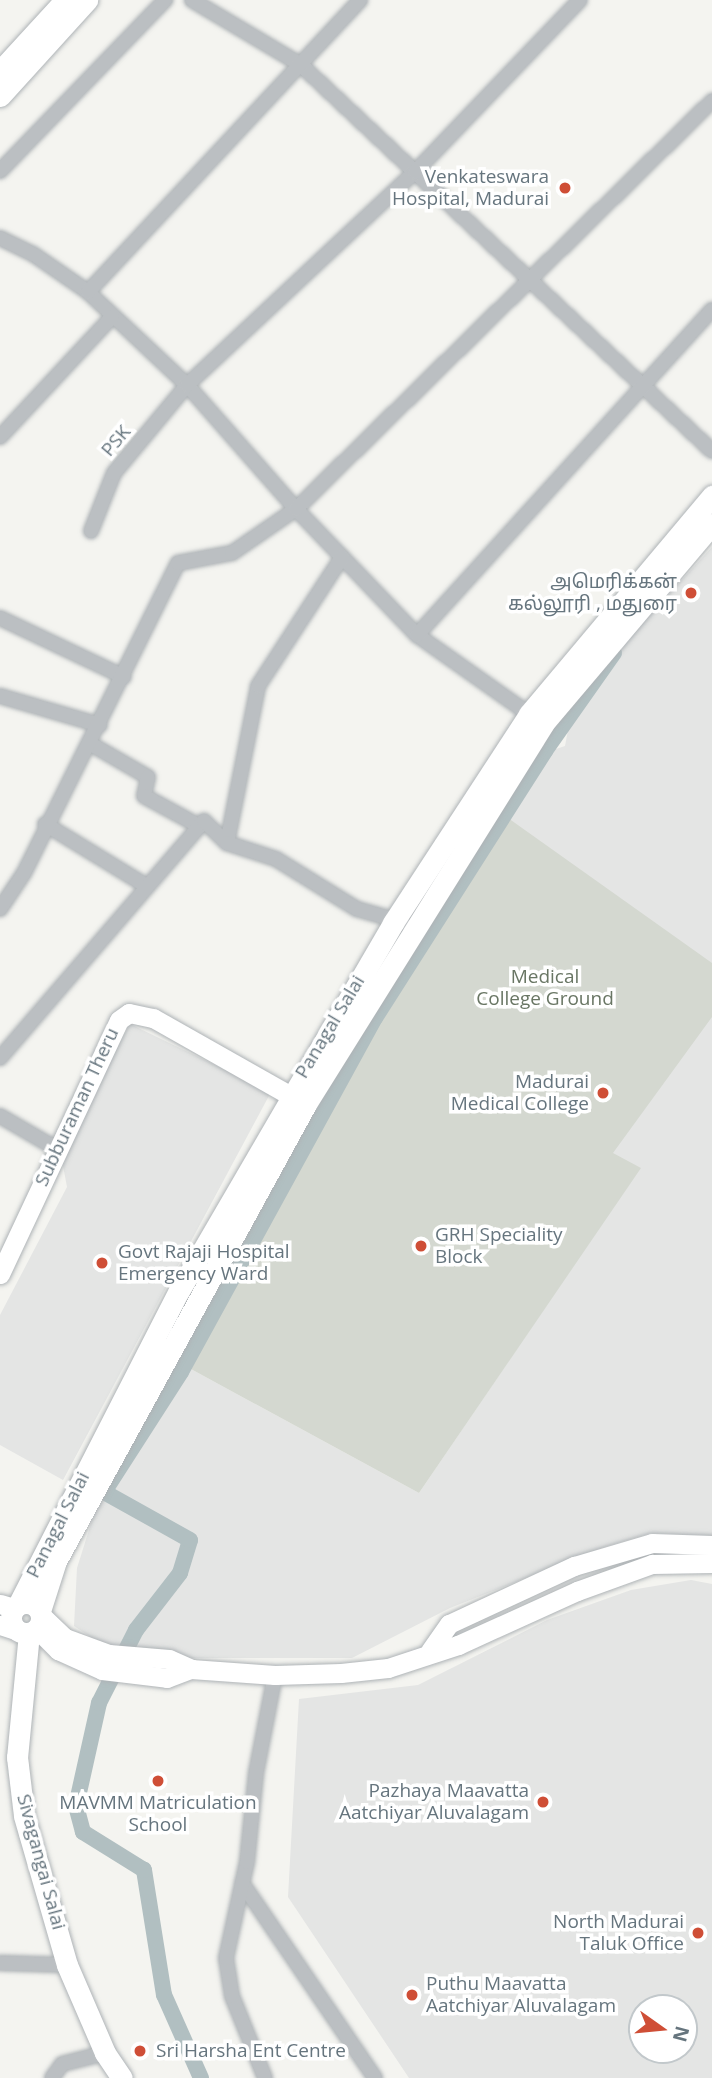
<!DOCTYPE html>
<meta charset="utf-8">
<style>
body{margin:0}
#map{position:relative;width:712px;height:2078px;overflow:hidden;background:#f4f4f0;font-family:"Open Sans","Noto Sans Tamil",sans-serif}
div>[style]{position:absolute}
.built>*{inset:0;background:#e4e5e4}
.green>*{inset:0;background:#d4d8d0}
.canal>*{height:16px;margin:-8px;padding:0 8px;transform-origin:8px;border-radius:8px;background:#b1bfc1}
.roads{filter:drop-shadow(0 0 2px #aeb3b6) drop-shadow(0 0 2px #aeb3b6)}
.street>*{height:14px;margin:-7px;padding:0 7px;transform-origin:7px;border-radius:7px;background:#bbbfc2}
.secondary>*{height:19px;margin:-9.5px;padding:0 9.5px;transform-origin:9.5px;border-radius:9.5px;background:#fff}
.primary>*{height:21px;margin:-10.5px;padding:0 10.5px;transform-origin:10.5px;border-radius:10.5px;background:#fff}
.primary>.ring{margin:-10.5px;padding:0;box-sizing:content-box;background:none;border:21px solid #fff;border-radius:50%}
.dots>*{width:19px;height:19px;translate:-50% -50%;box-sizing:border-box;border:4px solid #fff;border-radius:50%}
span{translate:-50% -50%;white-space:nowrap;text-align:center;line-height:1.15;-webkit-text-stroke:7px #fff;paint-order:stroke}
.poi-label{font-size:19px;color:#66757e}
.right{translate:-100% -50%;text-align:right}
.left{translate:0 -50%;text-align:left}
.street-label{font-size:19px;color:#66757e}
.park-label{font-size:19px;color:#697664}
.north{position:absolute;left:628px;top:1994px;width:70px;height:70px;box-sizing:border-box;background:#fff;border:2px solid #c2c8cb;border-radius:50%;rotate:105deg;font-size:19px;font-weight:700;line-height:28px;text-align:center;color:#66757e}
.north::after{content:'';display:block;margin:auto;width:24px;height:32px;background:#cf4e36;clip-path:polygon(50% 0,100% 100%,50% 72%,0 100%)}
</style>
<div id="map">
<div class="built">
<div style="clip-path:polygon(712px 547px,712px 1536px,651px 1533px,604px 1547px,450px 1608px,352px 1658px,190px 1658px,109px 1649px,74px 1626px,77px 1568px,94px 1514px,189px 1368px,419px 1493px,640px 1168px,375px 1032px,550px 751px,565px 746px,568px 730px,629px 638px)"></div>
<div style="clip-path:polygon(130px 1024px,271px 1092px,63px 1480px,0 1445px,0 1315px,67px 1187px,60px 1150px)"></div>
<div style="clip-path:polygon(evenodd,691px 1580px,712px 1584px,712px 2078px,409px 2078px,288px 1897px,299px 1699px,418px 1685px,547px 1620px,631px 1590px,691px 1580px,642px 2008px,684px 2008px,684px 2050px,642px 2050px,642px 2008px)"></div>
</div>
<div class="green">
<div style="clip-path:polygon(508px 818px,712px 963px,712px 1017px,613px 1153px,641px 1168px,419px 1493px,189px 1368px,375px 1032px)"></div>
</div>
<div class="canal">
<div style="left:201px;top:2078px;width:91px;rotate:-114deg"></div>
<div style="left:164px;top:1995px;width:127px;rotate:-99.1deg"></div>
<div style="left:144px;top:1870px;width:72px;rotate:-148.1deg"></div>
<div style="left:83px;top:1832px;width:27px;rotate:-105deg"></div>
<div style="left:76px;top:1806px;width:106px;rotate:-77.4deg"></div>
<div style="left:99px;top:1703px;width:82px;rotate:-63.1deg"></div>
<div style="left:136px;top:1630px;width:72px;rotate:-52.3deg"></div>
<div style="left:180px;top:1573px;width:34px;rotate:-73deg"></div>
<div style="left:190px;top:1540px;width:98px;rotate:-150.8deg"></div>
<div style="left:104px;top:1492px;width:143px;rotate:-57.3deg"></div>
<div style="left:181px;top:1372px;width:404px;rotate:-61.3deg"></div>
<div style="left:375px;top:1018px;width:317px;rotate:-57.5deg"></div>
<div style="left:545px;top:751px;width:120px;rotate:-54.9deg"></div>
</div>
<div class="roads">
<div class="street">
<div style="left:192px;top:0;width:126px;rotate:30.7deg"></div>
<div style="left:300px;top:64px;width:565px;rotate:43.21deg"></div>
<div style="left:0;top:171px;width:238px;rotate:-46deg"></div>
<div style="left:0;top:238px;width:37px;rotate:26deg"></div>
<div style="left:33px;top:254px;width:67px;rotate:34.6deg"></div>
<div style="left:88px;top:292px;width:136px;rotate:43.2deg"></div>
<div style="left:187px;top:385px;width:165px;rotate:48.7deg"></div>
<div style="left:296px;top:509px;width:175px;rotate:46.2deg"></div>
<div style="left:417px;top:635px;width:146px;rotate:35.2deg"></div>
<div style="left:88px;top:292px;width:399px;rotate:-47deg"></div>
<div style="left:0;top:437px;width:164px;rotate:-47deg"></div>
<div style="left:91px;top:531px;width:62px;rotate:-68.4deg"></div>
<div style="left:114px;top:473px;width:114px;rotate:-50.3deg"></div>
<div style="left:187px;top:385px;width:312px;rotate:-43.1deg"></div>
<div style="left:415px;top:172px;width:238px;rotate:-46.2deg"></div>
<div style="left:0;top:618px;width:137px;rotate:25.4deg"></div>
<div style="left:417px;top:635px;width:439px;rotate:-47.8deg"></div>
<div style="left:0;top:696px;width:104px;rotate:16.2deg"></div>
<div style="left:89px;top:743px;width:68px;rotate:30deg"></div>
<div style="left:148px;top:777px;width:19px;rotate:102deg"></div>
<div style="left:144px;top:796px;width:63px;rotate:28.6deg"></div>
<div style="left:45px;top:824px;width:117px;rotate:31.4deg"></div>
<div style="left:227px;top:843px;width:160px;rotate:-78.8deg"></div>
<div style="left:258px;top:686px;width:154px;rotate:-56.9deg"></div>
<div style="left:0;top:909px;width:43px;rotate:-56.3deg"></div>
<div style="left:24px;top:873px;width:346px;rotate:-63.6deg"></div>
<div style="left:178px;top:563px;width:55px;rotate:-10.5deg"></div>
<div style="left:232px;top:553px;width:78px;rotate:-34.5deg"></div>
<div style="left:296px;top:509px;width:583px;rotate:-44.44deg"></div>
<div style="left:0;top:1058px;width:313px;rotate:-49.3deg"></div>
<div style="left:204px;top:821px;width:32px;rotate:44deg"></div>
<div style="left:227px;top:843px;width:52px;rotate:18.1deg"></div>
<div style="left:276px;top:859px;width:95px;rotate:31.7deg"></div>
<div style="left:357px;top:909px;width:47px;rotate:16.1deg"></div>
<div style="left:0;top:1116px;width:66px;rotate:30.1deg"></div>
<div style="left:242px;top:1883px;width:236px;rotate:55.7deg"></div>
<div style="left:0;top:1963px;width:67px;rotate:1.7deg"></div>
<div style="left:52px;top:2078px;width:17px;rotate:-54deg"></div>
<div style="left:62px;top:2064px;width:44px;rotate:-14.3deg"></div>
<div style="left:265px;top:2078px;width:88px;rotate:-111.9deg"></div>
<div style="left:232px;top:1996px;width:38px;rotate:-99deg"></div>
<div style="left:226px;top:1958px;width:98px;rotate:-77.7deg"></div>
<div style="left:247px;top:1862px;width:89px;rotate:-84.2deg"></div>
<div style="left:256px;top:1773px;width:100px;rotate:-79deg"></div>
</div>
<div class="secondary">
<div style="left:0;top:1274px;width:280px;rotate:-64.9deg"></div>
<div style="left:119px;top:1020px;width:12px;rotate:-35deg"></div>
<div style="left:129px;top:1013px;width:25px;rotate:12deg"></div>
<div style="left:153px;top:1018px;width:175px;rotate:29.5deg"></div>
<div style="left:0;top:1604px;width:15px;rotate:16deg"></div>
<div style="left:41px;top:1615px;width:33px;rotate:44deg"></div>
<div style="left:65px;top:1638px;width:47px;rotate:20deg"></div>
<div style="left:109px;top:1654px;width:60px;rotate:4.8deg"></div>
<div style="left:169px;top:1659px;width:24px;rotate:24deg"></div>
<div style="left:191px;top:1669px;width:84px;rotate:4.1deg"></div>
<div style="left:275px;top:1675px;width:66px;rotate:-1.7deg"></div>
<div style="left:341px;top:1673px;width:47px;rotate:-6.1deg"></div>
<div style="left:388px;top:1668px;width:74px;rotate:-18.2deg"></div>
<div style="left:458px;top:1645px;width:131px;rotate:-24.4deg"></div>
<div style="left:577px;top:1591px;width:80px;rotate:-19.8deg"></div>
<div style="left:652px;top:1564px;width:60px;rotate:-1deg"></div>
<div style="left:0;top:1625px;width:16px;rotate:18deg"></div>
<div style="left:37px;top:1629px;width:30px;rotate:45deg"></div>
<div style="left:58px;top:1650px;width:48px;rotate:24.4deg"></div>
<div style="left:102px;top:1670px;width:65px;rotate:7deg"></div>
<div style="left:167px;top:1678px;width:26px;rotate:-21deg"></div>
<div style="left:430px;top:1651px;width:33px;rotate:-55deg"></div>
<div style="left:449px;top:1624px;width:138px;rotate:-24.9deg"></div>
<div style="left:574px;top:1566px;width:81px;rotate:-16.4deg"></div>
<div style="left:652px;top:1543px;width:60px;rotate:1.9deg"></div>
</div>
<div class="primary">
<div style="left:0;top:71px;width:96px;rotate:-47.5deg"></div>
<div style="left:0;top:96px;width:130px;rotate:-47.8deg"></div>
<div class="ring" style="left:11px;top:1603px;width:9px;height:9px"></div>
<div style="left:18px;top:1605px;width:353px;rotate:-62.9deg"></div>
<div style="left:179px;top:1291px;width:426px;rotate:-59.8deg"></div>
<div style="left:393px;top:923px;width:249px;rotate:-56.9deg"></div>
<div style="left:529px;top:714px;width:285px;rotate:-50deg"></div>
<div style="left:40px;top:1611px;width:52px;rotate:-72.3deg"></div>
<div style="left:56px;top:1561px;width:521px;rotate:-61.32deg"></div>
<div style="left:306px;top:1104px;width:448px;rotate:-58deg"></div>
<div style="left:543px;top:724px;width:262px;rotate:-49.8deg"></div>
<div style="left:29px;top:1633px;width:125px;rotate:95.5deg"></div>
<div style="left:17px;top:1757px;width:59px;rotate:83.2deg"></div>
<div style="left:24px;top:1816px;width:155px;rotate:73.9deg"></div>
<div style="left:67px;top:1965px;width:96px;rotate:66.6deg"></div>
<div style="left:105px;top:2053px;width:30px;rotate:56deg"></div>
</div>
</div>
<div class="dots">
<div style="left:565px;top:188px;background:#cf4e36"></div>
<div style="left:691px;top:593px;background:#cf4e36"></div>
<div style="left:603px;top:1093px;background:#cf4e36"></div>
<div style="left:421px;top:1246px;background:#cf4e36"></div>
<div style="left:102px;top:1263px;background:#cf4e36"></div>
<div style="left:158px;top:1781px;background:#cf4e36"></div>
<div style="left:543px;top:1802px;background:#cf4e36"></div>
<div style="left:698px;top:1933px;background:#cf4e36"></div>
<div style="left:412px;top:1995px;background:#cf4e36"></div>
<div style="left:140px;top:2051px;background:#cf4e36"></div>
</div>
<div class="poi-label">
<span class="right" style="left:549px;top:188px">Venkateswara<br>Hospital, Madurai</span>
<span class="right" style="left:677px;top:593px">அமெரிக்கன்<br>கல்லூரி , மதுரை</span>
<span class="right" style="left:589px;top:1093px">Madurai<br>Medical College</span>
<span class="left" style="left:435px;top:1246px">GRH Speciality<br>Block</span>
<span class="left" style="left:118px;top:1263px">Govt Rajaji Hospital<br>Emergency Ward</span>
<span class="right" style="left:529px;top:1802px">Pazhaya Maavatta<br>Aatchiyar Aluvalagam</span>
<span style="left:158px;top:1814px">MAVMM Matriculation<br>School</span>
<span class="right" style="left:684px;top:1933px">North Madurai<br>Taluk Office</span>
<span class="left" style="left:426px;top:1995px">Puthu Maavatta<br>Aatchiyar Aluvalagam</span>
<span class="left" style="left:156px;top:2051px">Sri Harsha Ent Centre</span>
</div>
<div class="street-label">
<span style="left:116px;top:441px;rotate:-50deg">PSK</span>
<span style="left:330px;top:1027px;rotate:-59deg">Panagal Salai</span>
<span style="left:77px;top:1107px;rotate:-65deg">Subburaman Theru</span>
<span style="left:58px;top:1525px;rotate:-63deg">Panagal Salai</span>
<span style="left:41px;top:1862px;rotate:75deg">Sivagangai Salai</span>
</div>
<div class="park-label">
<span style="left:545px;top:988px">Medical<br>College Ground</span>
</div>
<div class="north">N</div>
</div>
